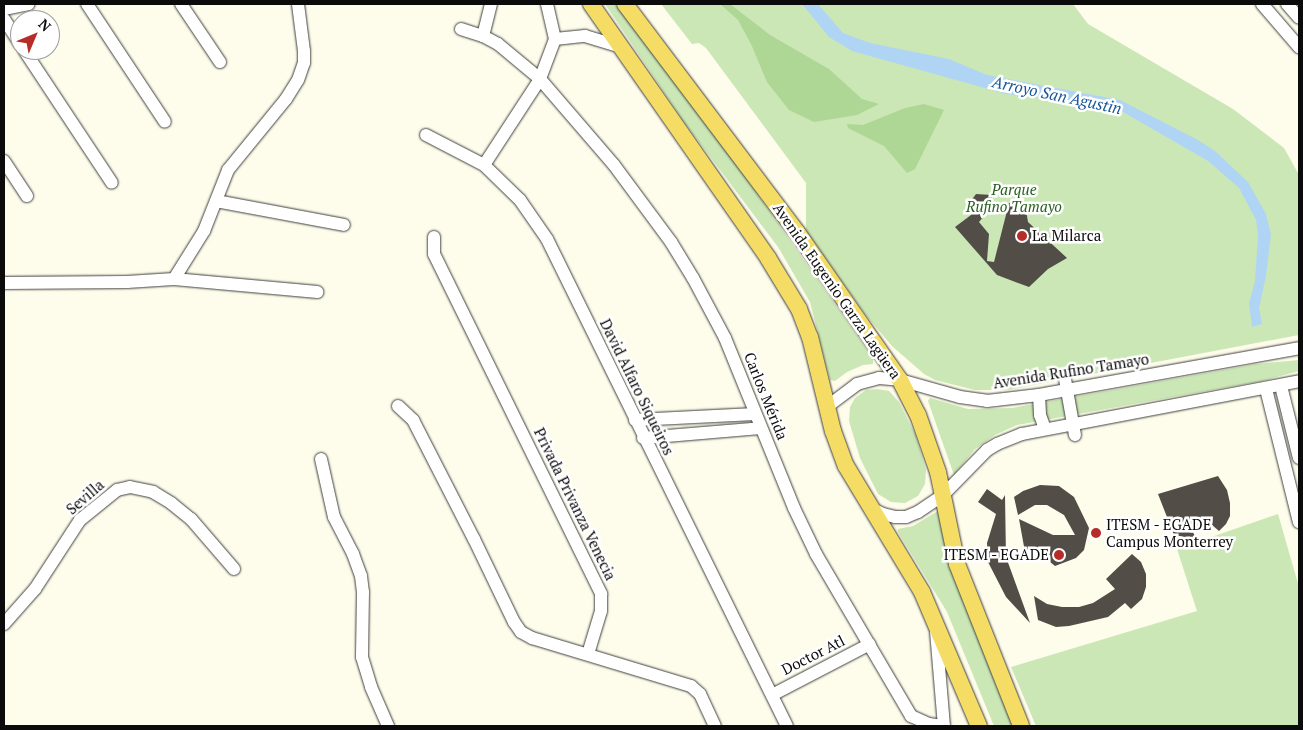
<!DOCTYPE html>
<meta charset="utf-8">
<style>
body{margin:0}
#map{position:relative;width:1303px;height:730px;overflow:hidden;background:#fefcea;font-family:"PT Serif",serif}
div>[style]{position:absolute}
.green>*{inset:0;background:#cbe7b5}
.forest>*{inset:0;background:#aed795}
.water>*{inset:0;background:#b0d5f4}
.building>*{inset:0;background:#534d48}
.roads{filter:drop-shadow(0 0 1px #3e3e3e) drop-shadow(0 0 1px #3e3e3e)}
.minor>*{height:12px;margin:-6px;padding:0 6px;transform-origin:6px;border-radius:6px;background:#fff}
.major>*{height:16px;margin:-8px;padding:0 8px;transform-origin:8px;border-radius:8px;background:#f5dc64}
.dots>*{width:14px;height:14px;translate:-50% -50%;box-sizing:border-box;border:2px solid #fff;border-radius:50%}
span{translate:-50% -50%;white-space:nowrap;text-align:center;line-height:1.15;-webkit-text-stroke:5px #fff;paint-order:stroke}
.park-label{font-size:15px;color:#27601e;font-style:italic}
.poi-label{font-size:15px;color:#0b0b0b}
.left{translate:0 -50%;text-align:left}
.right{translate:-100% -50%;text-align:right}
.street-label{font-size:15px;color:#0b0b0b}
.water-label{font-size:16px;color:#195798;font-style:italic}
.frame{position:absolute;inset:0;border:5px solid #0b0b0b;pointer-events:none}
.north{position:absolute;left:10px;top:10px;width:50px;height:50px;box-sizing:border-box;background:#fff;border:1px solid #9d9d9d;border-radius:50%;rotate:45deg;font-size:14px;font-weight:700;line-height:20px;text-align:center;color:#0b0b0b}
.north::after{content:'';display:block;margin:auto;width:18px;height:22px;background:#b62c28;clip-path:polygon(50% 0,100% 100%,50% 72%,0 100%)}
</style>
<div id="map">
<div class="green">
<div style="clip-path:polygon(605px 4px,615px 4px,732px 158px,873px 358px,873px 364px,863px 365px,847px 372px,835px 381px,830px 380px,810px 302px,778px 247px,684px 122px)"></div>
<div style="clip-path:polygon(661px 4px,1073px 4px,1088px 24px,1233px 109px,1284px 148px,1299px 175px,1299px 335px,1008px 390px,975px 390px,935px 380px,924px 374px,892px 346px,865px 314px,806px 230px,806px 183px,706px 48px,699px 43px,692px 44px)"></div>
<div style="clip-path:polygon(1299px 360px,1299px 371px,1262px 381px,1017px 425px,995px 435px,975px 449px,954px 475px,928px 401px,930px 398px,968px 409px,1012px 408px,1256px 364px)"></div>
<div style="clip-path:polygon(877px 389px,889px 391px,899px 402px,916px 436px,926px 470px,925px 484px,918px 496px,905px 503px,891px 502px,878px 494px,860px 458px,849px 421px,850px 407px,855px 398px,866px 390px)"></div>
<div style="clip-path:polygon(938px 511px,949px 563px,1013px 726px,994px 726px,947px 612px,898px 532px,898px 529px,913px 526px)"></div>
<div style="clip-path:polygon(1278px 514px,1299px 587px,1299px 726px,1036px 726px,1011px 667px,1197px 611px,1177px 549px)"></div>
</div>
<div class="forest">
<div style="clip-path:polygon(720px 4px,730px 4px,770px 35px,829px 69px,862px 99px,879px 104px,857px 115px,814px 122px,789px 110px,767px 82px,751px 44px,738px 20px)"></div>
<div style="clip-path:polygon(924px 104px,944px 110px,915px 169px,907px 173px,884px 146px,848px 128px,847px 124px,863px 125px,905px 108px)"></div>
</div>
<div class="water">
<div style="clip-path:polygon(802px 4px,818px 4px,843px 33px,870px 43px,949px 59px,987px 75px,1120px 100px,1198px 140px,1215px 151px,1248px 182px,1266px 214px,1271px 234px,1266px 276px,1259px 308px,1262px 324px,1252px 327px,1249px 303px,1255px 281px,1258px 235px,1256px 220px,1239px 188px,1208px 161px,1123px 112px,1115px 114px,1052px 100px,1006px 94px,852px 51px,829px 37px)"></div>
</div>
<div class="building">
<div style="clip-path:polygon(976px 194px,992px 195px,991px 208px,979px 222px,989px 234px,987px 261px,994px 262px,1009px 203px,1025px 204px,1028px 222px,1067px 258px,1048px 269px,1029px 287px,997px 275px,955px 227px,971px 215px,967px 206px)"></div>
<div style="clip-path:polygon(1218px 476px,1227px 490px,1230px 503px,1230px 516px,1226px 524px,1219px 531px,1205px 519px,1193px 532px,1196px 539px,1174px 535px,1158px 494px)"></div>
<div style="clip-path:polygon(1040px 485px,1059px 486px,1074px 497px,1089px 528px,1084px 550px,1076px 558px,1055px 566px,1033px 548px,1025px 552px,1019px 519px,1053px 535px,1075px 535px,1064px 515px,1047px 505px,1035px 505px,1018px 515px,1014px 497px,1023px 491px)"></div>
<div style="clip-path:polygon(987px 489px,1002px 500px,1005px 495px,1006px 557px,1030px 623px,1006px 597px,988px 562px,987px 543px,996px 514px,978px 502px)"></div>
<div style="clip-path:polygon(1132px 554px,1141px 562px,1146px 574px,1146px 587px,1142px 599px,1131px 609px,1125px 603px,1108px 617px,1069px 626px,1056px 627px,1038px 620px,1034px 596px,1047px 604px,1062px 607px,1079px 607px,1093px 603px,1115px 589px,1106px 579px)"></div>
</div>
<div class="roads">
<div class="minor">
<div style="left:87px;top:4px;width:141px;rotate:56.5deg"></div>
<div style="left:181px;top:4px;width:70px;rotate:56.1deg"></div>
<div style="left:1262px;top:4px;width:57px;rotate:49.3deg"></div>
<div style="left:1287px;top:4px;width:18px;rotate:49deg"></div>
<div style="left:4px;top:9px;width:25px;rotate:-11deg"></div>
<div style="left:4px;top:19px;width:30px;rotate:57deg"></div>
<div style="left:461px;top:29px;width:23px;rotate:18deg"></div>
<div style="left:483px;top:36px;width:17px;rotate:28deg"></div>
<div style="left:498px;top:44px;width:55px;rotate:39.8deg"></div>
<div style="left:540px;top:79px;width:113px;rotate:49.3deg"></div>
<div style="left:614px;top:165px;width:96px;rotate:53.5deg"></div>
<div style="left:671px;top:242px;width:42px;rotate:58.6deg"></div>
<div style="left:693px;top:278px;width:68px;rotate:61.9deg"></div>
<div style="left:725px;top:338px;width:183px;rotate:67.9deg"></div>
<div style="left:794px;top:508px;width:51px;rotate:64.4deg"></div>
<div style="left:816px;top:554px;width:188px;rotate:59.6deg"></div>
<div style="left:911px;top:716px;width:20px;rotate:24deg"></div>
<div style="left:929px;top:724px;width:15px;rotate:8deg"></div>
<div style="left:483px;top:36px;width:33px;rotate:-76deg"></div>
<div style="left:555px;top:39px;width:30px;rotate:-6deg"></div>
<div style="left:585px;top:36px;width:38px;rotate:17deg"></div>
<div style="left:24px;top:50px;width:159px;rotate:56.5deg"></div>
<div style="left:426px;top:135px;width:65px;rotate:27.3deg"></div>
<div style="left:484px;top:165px;width:50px;rotate:44.2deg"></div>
<div style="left:520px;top:200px;width:47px;rotate:55.3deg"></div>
<div style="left:547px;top:239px;width:543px;rotate:63.77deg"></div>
<div style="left:4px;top:161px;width:42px;rotate:56.7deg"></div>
<div style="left:484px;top:165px;width:103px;rotate:-56.9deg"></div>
<div style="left:540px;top:79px;width:43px;rotate:-69.4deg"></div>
<div style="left:555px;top:39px;width:36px;rotate:-103deg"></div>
<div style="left:216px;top:201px;width:130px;rotate:10.6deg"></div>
<div style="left:434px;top:237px;width:17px;rotate:90deg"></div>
<div style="left:434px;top:254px;width:379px;rotate:63.8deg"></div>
<div style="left:601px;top:594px;width:17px;rotate:90deg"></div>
<div style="left:601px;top:611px;width:45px;rotate:106.8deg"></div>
<div style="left:174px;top:279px;width:144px;rotate:5.2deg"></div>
<div style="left:4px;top:283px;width:123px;rotate:-0.5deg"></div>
<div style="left:127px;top:282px;width:47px;rotate:-3.7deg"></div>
<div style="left:174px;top:279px;width:57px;rotate:-58deg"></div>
<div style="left:204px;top:231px;width:66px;rotate:-68.5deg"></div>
<div style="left:228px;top:170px;width:92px;rotate:-50.8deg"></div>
<div style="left:286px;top:99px;width:22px;rotate:-58deg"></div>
<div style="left:298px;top:80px;width:18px;rotate:-71deg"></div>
<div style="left:304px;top:63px;width:12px;rotate:-90deg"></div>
<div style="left:304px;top:51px;width:47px;rotate:-97.3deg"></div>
<div style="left:1065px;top:379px;width:57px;rotate:79.9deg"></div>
<div style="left:1281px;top:386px;width:74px;rotate:76deg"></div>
<div style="left:1266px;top:389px;width:137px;rotate:76.1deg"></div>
<div style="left:1039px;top:395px;width:20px;rotate:87deg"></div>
<div style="left:1040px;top:415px;width:15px;rotate:70deg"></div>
<div style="left:398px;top:406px;width:21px;rotate:43deg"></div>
<div style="left:413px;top:420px;width:134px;rotate:62.9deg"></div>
<div style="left:474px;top:539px;width:92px;rotate:64.3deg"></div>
<div style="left:514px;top:622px;width:12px;rotate:55deg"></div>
<div style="left:521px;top:632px;width:13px;rotate:29deg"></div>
<div style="left:532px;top:638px;width:166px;rotate:16.8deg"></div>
<div style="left:691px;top:686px;width:12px;rotate:42deg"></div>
<div style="left:700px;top:694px;width:35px;rotate:65deg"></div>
<div style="left:828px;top:406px;width:36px;rotate:-37deg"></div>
<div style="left:857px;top:384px;width:23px;rotate:-15deg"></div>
<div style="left:879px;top:378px;width:21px;rotate:5deg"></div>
<div style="left:900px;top:380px;width:62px;rotate:15.8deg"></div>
<div style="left:960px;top:397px;width:27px;rotate:8deg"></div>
<div style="left:987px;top:401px;width:52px;rotate:-6.6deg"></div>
<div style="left:1039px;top:395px;width:264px;rotate:-10.2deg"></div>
<div style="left:635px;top:420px;width:120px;rotate:-2.9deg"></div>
<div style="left:643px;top:438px;width:118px;rotate:-4.8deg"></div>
<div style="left:321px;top:459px;width:59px;rotate:77.4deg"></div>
<div style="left:334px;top:517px;width:42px;rotate:62.8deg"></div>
<div style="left:353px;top:554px;width:23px;rotate:70deg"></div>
<div style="left:361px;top:576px;width:16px;rotate:83deg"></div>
<div style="left:363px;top:592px;width:65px;rotate:90.9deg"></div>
<div style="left:362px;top:657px;width:31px;rotate:73deg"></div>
<div style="left:371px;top:687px;width:43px;rotate:66.4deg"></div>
<div style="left:871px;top:508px;width:13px;rotate:27deg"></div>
<div style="left:883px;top:514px;width:12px;rotate:14deg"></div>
<div style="left:895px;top:517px;width:11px"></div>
<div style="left:906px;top:517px;width:13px;rotate:-23deg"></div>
<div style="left:918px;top:512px;width:30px;rotate:-34deg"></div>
<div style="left:943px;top:495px;width:63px;rotate:-45.6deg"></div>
<div style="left:987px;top:450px;width:12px;rotate:-31deg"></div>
<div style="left:997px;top:444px;width:27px;rotate:-22deg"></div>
<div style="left:1022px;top:434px;width:282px;rotate:-10.8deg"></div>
<div style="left:4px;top:624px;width:47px;rotate:-48.5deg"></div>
<div style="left:35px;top:589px;width:82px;rotate:-56.9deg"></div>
<div style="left:80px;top:520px;width:48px;rotate:-39deg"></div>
<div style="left:117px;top:490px;width:13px;rotate:-13deg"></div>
<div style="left:130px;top:487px;width:24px;rotate:12deg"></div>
<div style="left:153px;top:492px;width:21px;rotate:31deg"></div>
<div style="left:171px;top:503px;width:26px;rotate:39deg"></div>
<div style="left:191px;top:519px;width:66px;rotate:49.3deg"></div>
<div style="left:936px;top:631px;width:95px;rotate:85.2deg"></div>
<div style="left:772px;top:695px;width:110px;rotate:-27.5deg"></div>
</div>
<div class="major">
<div style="left:591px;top:4px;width:310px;rotate:55.1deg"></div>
<div style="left:768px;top:258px;width:60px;rotate:58.7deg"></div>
<div style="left:799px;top:309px;width:30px;rotate:69deg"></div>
<div style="left:810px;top:337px;width:97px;rotate:76.3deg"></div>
<div style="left:833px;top:431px;width:37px;rotate:70deg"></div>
<div style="left:846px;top:466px;width:147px;rotate:58.9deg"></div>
<div style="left:922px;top:592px;width:146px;rotate:67deg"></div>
<div style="left:625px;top:4px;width:286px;rotate:53deg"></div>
<div style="left:797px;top:232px;width:180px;rotate:55.2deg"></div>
<div style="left:900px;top:380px;width:39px;rotate:63deg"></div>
<div style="left:918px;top:415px;width:60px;rotate:70.7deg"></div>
<div style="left:938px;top:472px;width:94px;rotate:78.3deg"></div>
<div style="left:957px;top:564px;width:174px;rotate:68.4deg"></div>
</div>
</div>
<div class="dots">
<div style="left:1022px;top:236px;background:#b62c28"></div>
<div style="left:1096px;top:533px;background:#b62c28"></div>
<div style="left:1059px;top:555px;background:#b62c28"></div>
</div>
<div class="park-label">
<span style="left:1014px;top:198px">Parque<br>Rufino Tamayo</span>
</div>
<div class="poi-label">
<span class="left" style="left:1032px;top:236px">La Milarca</span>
<span class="left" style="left:1106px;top:533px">ITESM - EGADE<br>Campus Monterrey</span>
<span class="right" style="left:1049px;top:555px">ITESM - EGADE</span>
</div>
<div class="street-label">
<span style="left:837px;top:291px;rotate:55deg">Avenida Eugenio Garza Lagüera</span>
<span style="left:1071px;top:371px;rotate:-9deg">Avenida Rufino Tamayo</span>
<span style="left:637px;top:387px;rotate:64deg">David Alfaro Siqueiros</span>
<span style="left:766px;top:396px;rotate:68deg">Carlos Mérida</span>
<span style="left:85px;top:497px;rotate:-41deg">Sevilla</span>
<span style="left:575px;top:504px;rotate:64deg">Privada Privanza Venecia</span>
<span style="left:813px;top:655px;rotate:-27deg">Doctor Atl</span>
</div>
<div class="water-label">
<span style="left:1057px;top:95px;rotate:12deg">Arroyo San Agustin</span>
</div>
<div class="frame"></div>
<div class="north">N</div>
</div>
